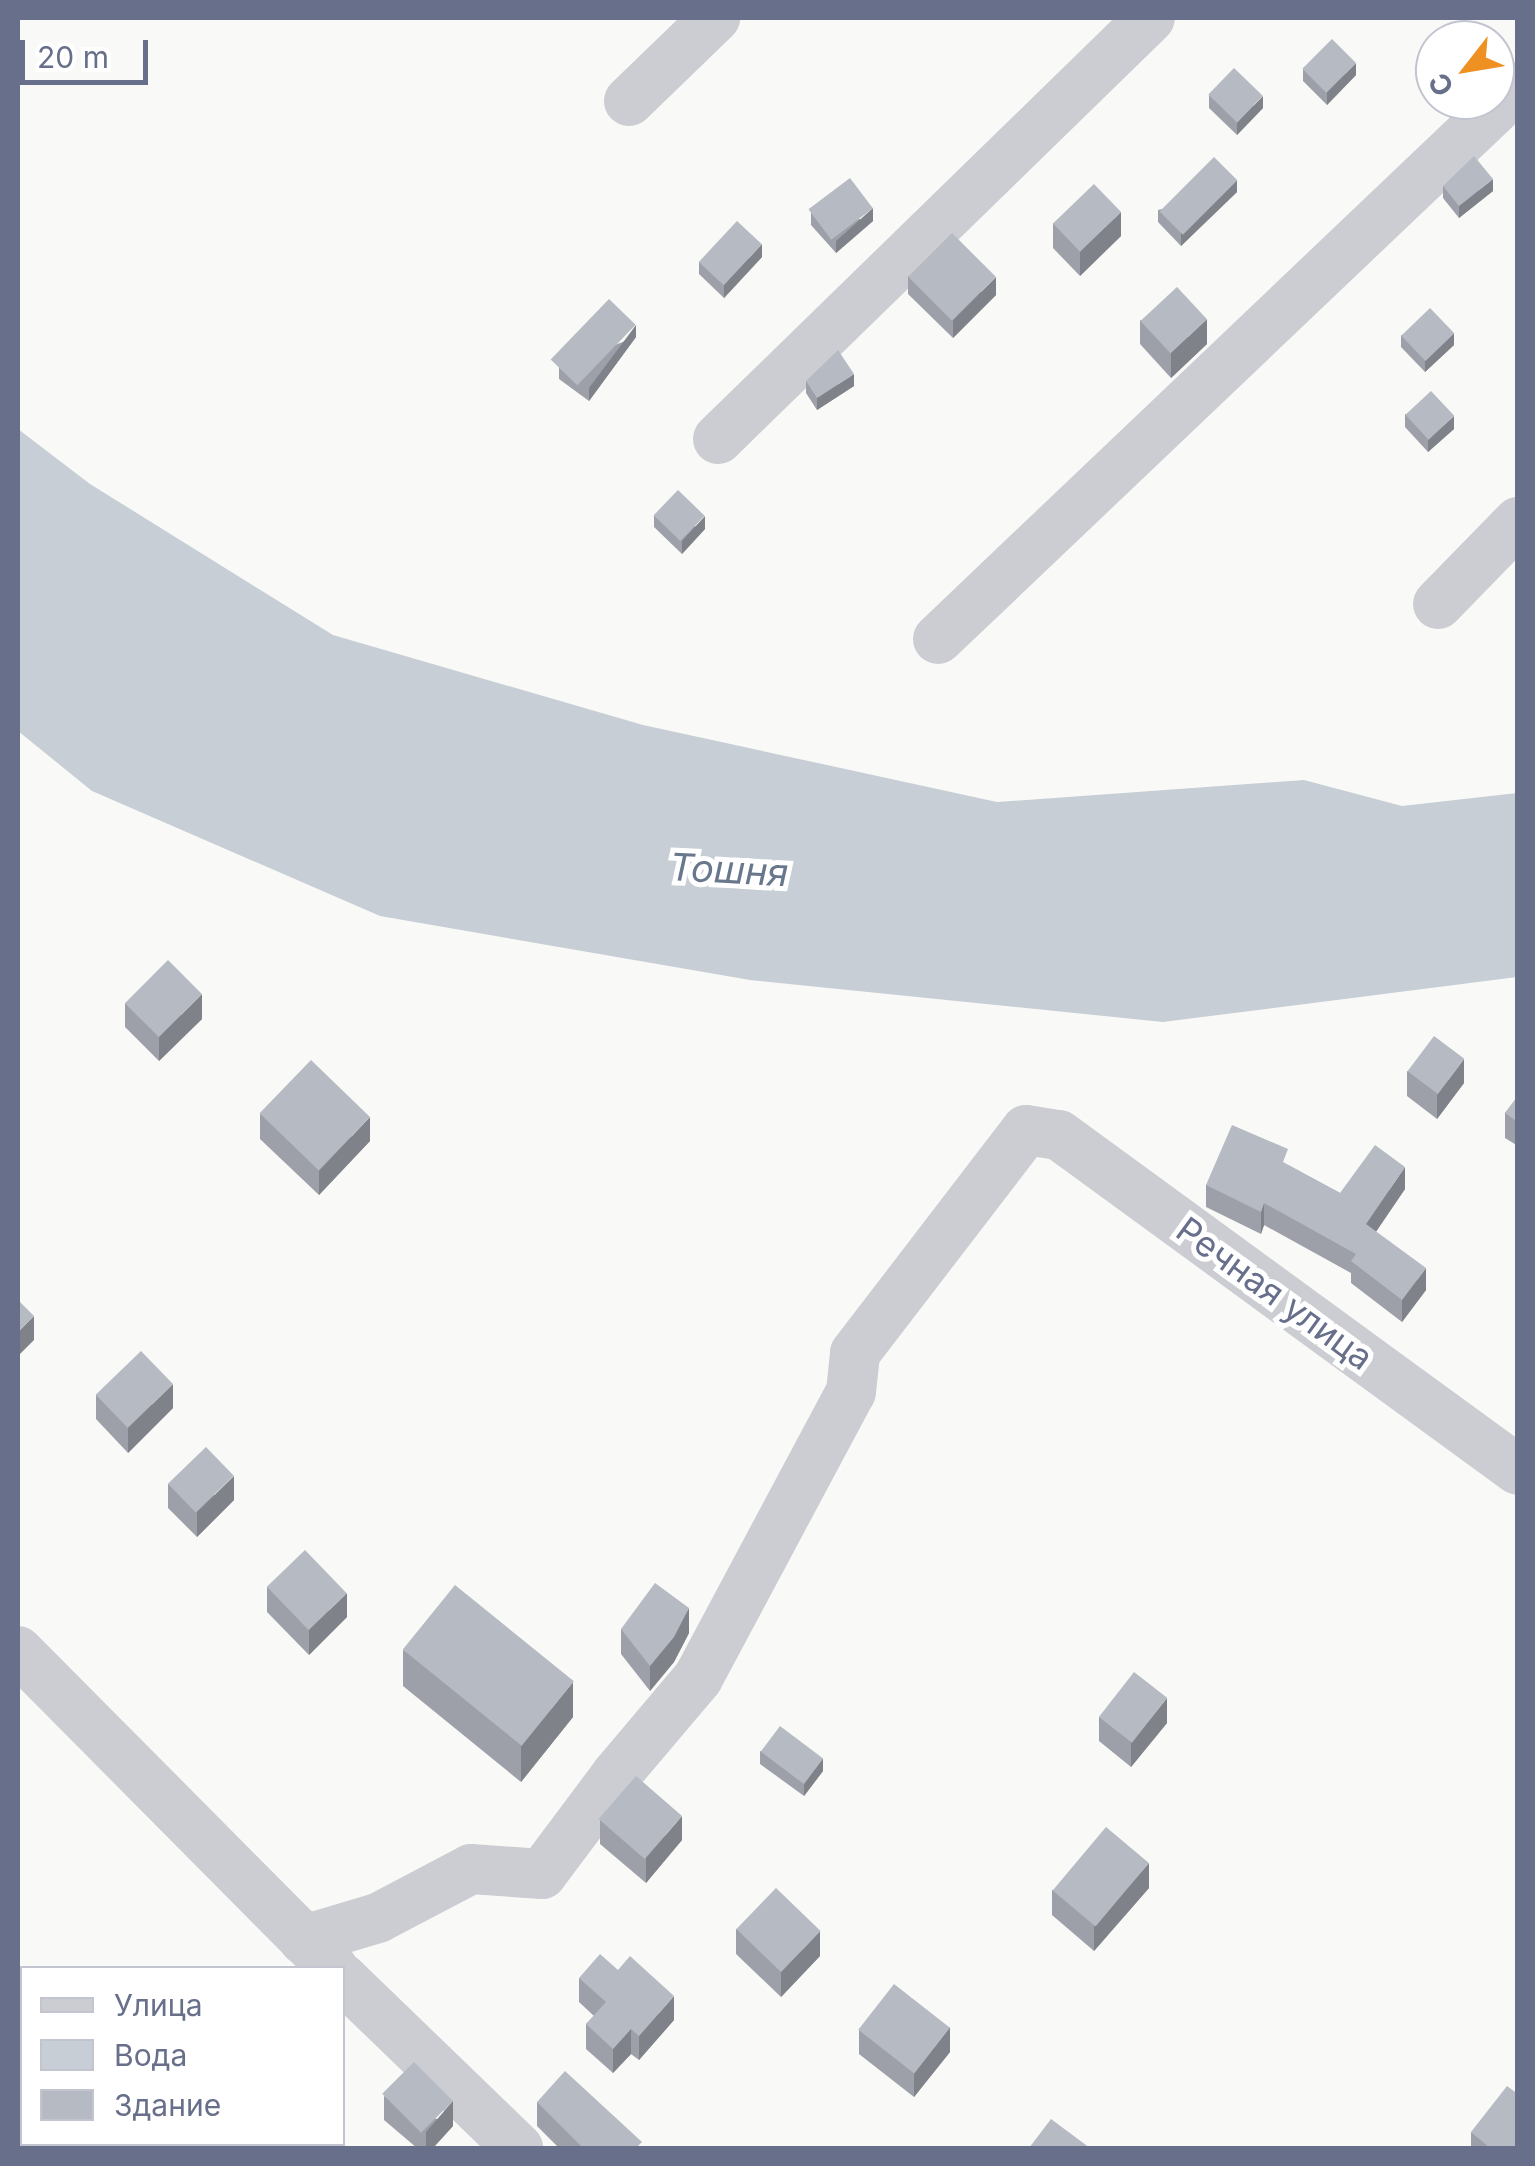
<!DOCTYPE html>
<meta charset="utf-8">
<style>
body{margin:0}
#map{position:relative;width:1535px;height:2166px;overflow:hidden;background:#f9faf7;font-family:Inter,sans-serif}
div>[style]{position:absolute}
.water>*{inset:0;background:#c8ced6}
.minor>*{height:50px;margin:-25px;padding:0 25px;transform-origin:25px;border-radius:25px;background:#cccdd2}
.wall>*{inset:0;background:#9da0a8}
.shaded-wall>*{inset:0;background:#7f8288}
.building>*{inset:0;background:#b6bac3;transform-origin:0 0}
span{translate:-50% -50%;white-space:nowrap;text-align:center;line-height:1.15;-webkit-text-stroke:10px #fff;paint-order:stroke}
.street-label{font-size:35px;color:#676f8a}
.water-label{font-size:38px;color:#68778c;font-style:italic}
.frame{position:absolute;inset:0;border:20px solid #676f8a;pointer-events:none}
.legend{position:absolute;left:20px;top:1966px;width:325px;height:180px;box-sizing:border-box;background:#fff;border:2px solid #c2c5d0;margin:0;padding:12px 18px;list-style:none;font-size:30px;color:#676f8a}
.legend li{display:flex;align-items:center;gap:20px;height:50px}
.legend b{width:50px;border:2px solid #c2c5d0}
.north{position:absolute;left:1415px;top:20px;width:100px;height:100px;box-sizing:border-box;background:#fff;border:2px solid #c2c5d0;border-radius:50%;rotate:239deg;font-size:28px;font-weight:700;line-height:40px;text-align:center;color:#676f8a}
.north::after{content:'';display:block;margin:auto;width:35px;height:45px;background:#ef9122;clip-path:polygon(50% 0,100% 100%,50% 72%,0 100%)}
.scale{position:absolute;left:20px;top:40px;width:128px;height:45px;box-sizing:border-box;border:5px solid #676f8a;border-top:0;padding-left:12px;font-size:30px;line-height:35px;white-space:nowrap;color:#676f8a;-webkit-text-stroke:8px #fff;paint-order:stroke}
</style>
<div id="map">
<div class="water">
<div style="clip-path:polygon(18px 429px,90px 484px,333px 635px,643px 725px,997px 802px,1304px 780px,1402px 806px,1517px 793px,1517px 977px,1163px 1022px,750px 980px,380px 916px,92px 791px,18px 731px)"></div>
</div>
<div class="minor">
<div style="left:629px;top:101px;width:120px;rotate:-44deg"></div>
<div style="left:718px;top:439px;width:603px;rotate:-44.26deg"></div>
<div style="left:1438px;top:604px;width:115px;rotate:-45.7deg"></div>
<div style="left:938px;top:639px;width:801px;rotate:-43.58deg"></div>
<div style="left:18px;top:1651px;width:447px;rotate:45.2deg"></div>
<div style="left:304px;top:1940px;width:77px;rotate:-16.6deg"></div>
<div style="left:378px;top:1918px;width:105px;rotate:-27.8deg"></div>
<div style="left:471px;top:1869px;width:71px;rotate:4deg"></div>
<div style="left:542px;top:1874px;width:124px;rotate:-53.2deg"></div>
<div style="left:616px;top:1775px;width:127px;rotate:-49.8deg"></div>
<div style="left:698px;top:1678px;width:324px;rotate:-61.9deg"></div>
<div style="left:851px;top:1392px;width:39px;rotate:-84deg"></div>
<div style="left:855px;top:1353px;width:281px;rotate:-52.5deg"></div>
<div style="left:1026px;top:1130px;width:33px;rotate:9deg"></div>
<div style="left:1059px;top:1135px;width:568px;rotate:36.12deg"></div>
<div style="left:342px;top:1978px;width:245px;rotate:44deg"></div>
</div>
<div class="wall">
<div style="clip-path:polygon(1303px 69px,1356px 75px,1327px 105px,1303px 81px)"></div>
<div style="clip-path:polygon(1209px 95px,1263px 108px,1237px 135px,1209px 108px)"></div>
<div style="clip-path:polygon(1443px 186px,1493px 191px,1459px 218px,1443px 198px)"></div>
<div style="clip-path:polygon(1237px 192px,1181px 246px,1158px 222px,1158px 210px)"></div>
<div style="clip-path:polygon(811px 212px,873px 221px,836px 253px,811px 225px)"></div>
<div style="clip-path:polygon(1053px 223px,1121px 236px,1080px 276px,1053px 248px)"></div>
<div style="clip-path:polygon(762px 257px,724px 298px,699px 274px,699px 262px)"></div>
<div style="clip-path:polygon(908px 276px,996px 295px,953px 338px,908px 294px)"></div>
<div style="clip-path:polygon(1140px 320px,1207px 344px,1171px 378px,1140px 344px)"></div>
<div style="clip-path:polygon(1401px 335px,1454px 345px,1425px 372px,1401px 347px)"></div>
<div style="clip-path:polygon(636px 337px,589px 401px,559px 379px,559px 366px)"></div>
<div style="clip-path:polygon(806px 381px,854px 386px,817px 410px,806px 393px)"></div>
<div style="clip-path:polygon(1405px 414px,1454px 429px,1428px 452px,1405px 427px)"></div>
<div style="clip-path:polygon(654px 515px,705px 529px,682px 554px,654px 527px)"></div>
<div style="clip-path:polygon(125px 1003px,202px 1019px,159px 1061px,125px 1027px)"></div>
<div style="clip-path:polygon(1407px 1071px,1464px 1083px,1437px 1119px,1407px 1096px)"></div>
<div style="clip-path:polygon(1518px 1096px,1518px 1146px,1505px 1138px,1505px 1113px)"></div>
<div style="clip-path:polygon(260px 1114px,370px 1141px,319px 1195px,260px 1139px)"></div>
<div style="clip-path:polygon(1288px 1165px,1340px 1193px,1405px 1189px,1376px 1232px,1426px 1290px,1402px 1322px,1351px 1283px,1351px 1273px,1264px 1225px,1261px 1234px,1206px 1207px,1206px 1185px)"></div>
<div style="clip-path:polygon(96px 1395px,173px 1408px,128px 1453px,96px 1419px)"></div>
<div style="clip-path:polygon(168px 1484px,234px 1500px,197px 1537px,168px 1508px)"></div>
<div style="clip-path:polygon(267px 1587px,347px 1617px,309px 1655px,267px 1612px)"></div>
<div style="clip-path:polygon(621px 1629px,689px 1633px,674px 1662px,650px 1691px,621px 1654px)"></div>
<div style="clip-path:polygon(403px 1650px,573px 1717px,521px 1782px,403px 1686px)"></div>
<div style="clip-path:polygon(1099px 1717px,1167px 1723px,1131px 1767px,1099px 1741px)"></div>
<div style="clip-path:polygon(760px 1751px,823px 1771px,804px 1796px,760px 1764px)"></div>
<div style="clip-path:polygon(600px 1820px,682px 1840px,646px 1883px,600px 1844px)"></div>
<div style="clip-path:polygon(1149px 1888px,1094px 1951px,1052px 1915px,1052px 1890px)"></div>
<div style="clip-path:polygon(736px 1929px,820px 1956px,781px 1997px,736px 1954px)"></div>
<div style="clip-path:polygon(579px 1978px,674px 2020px,639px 2060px,631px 2054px,613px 2073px,586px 2049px,586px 2024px,594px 2016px,579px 2002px)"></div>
<div style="clip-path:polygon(859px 2030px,950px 2052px,914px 2097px,859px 2054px)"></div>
<div style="clip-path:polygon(384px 2096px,453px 2126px,433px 2148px,417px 2148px,384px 2120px)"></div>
<div style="clip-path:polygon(537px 2102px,642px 2148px,559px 2148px,537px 2126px)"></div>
<div style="clip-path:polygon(1471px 2132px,1518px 2148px,1471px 2148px)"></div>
</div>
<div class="shaded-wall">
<div style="clip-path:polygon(1356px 63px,1356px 75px,1327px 105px,1327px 92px)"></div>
<div style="clip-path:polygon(1263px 96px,1263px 108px,1237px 135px,1237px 123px)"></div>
<div style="clip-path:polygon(1493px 179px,1493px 191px,1459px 218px,1459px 206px)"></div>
<div style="clip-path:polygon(1237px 180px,1237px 192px,1181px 246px,1181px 234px)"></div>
<div style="clip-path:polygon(873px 208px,873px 221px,836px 253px,836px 241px)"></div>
<div style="clip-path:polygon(1121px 212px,1121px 236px,1080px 276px,1080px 251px)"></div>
<div style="clip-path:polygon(762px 244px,762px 257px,724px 298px,724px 285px)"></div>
<div style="clip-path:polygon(996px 277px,996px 295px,953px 338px,953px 320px)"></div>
<div style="clip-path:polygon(1207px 319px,1207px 344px,1171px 378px,1171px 353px)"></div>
<div style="clip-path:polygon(636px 325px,636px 337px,589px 401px,589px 388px)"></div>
<div style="clip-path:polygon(1454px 333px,1454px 345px,1425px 372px,1425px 360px)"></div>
<div style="clip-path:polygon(854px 374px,854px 386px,817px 410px,817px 398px)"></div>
<div style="clip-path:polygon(1454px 416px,1454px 429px,1428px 452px,1428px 440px)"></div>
<div style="clip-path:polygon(705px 516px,705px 529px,682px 554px,682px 541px)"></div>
<div style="clip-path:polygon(202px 994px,202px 1019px,159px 1061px,159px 1037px)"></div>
<div style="clip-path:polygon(1464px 1059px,1464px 1083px,1437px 1119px,1437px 1095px)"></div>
<div style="clip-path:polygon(370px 1117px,370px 1141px,319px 1195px,319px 1171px)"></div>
<div style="clip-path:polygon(1405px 1167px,1405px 1189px,1366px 1246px,1366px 1224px)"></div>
<div style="clip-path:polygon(1264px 1203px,1264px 1225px,1261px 1234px,1261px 1212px)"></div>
<div style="clip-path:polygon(1426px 1268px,1426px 1290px,1402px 1322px,1402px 1300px)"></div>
<div style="clip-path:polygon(34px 1316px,34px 1340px,18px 1356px,18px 1332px)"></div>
<div style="clip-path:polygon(173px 1384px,173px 1408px,128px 1453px,128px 1428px)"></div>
<div style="clip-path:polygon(234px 1476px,234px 1500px,197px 1537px,197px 1512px)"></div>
<div style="clip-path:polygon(347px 1593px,347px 1617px,309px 1655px,309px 1630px)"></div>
<div style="clip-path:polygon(689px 1608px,689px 1633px,674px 1662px,650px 1691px,650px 1666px)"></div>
<div style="clip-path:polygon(573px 1682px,573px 1717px,521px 1782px,521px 1746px)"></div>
<div style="clip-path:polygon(1167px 1698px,1167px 1723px,1131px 1767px,1131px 1743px)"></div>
<div style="clip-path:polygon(823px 1758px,823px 1771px,804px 1796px,804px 1784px)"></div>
<div style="clip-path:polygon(682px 1816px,682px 1840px,646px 1883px,646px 1858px)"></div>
<div style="clip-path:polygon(1149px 1863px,1149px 1888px,1094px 1951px,1094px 1926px)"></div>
<div style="clip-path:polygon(820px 1931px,820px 1956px,781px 1997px,781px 1972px)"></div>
<div style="clip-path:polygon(674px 1996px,674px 2020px,639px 2060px,639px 2036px)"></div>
<div style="clip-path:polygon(950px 2027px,950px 2052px,914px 2097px,914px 2073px)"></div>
<div style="clip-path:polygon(631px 2029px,631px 2054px,613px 2073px,613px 2049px)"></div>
<div style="clip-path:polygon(453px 2101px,453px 2126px,433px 2148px,426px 2148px,426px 2132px)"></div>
<div style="clip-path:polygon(22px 2140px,22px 2144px,43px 2144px,38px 2148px,18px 2148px,18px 2145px)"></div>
</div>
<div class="building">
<div style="left:1332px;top:39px;width:34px;height:42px;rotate:45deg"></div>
<div style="left:1234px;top:68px;width:40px;height:37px;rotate:44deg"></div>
<div style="clip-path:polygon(1474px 156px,1493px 179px,1459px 206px,1443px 186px)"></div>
<div style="left:1214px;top:157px;width:33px;height:77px;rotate:45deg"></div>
<div style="left:850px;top:178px;width:38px;height:52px;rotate:53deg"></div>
<div style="left:1094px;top:184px;width:39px;height:57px;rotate:46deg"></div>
<div style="left:737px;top:221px;width:34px;height:56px;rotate:43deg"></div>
<div style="left:952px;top:233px;width:62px;height:62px;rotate:45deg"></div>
<div style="left:1177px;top:287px;width:44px;height:50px;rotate:47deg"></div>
<div style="left:609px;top:299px;width:37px;height:84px;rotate:44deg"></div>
<div style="left:1430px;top:308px;width:35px;height:40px;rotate:46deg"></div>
<div style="clip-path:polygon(838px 350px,854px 374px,817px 398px,806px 381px)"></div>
<div style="left:1431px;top:391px;width:34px;height:35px;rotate:47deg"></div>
<div style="left:678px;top:490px;width:37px;height:35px;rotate:44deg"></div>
<div style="left:168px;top:960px;width:48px;height:61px;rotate:45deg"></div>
<div style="left:1434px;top:1036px;width:38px;height:44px;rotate:37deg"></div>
<div style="left:311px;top:1060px;width:82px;height:74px;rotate:44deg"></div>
<div style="clip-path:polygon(1518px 1096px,1518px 1122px,1505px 1113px)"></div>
<div style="clip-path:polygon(1232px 1125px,1288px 1149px,1283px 1162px,1340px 1193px,1375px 1145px,1405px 1167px,1366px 1224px,1426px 1268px,1402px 1300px,1351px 1261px,1356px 1254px,1264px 1203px,1261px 1212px,1206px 1185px)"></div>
<div style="clip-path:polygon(18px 1300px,34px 1316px,18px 1332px)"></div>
<div style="left:141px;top:1351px;width:46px;height:63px;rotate:46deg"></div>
<div style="left:206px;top:1447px;width:40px;height:53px;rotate:46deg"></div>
<div style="left:305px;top:1550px;width:60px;height:53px;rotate:46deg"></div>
<div style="clip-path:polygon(655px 1583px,689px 1608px,674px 1637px,650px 1666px,621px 1629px)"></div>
<div style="left:455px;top:1585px;width:153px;height:83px;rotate:39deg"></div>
<div style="left:1134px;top:1672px;width:42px;height:57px;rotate:38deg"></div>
<div style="left:780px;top:1726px;width:54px;height:32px;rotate:37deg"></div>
<div style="left:636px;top:1776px;width:61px;height:57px;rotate:41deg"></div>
<div style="left:1106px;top:1827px;width:56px;height:83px;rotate:40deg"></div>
<div style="left:776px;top:1888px;width:62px;height:57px;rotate:44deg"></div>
<div style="clip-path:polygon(600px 1954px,618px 1970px,630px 1956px,674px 1996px,639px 2036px,631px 2029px,613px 2049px,586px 2024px,606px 2002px,579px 1978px)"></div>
<div style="left:894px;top:1984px;width:71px;height:58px;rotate:38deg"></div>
<div style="left:414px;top:2062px;width:55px;height:45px;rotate:45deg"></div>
<div style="clip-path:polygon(565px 2071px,642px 2142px,636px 2148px,583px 2148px,537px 2102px)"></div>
<div style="clip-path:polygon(1507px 2086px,1518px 2094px,1518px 2148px,1490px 2148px,1471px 2132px)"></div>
<div style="clip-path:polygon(18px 2089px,22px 2094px,22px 2140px,18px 2145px)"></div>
<div style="clip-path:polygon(1051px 2119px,1090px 2148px,1029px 2148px)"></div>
<div style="clip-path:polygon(271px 2144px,281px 2144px,284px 2148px,264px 2148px)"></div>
</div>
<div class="street-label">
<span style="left:1275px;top:1293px;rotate:36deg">Речная улица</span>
</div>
<div class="water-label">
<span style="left:729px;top:870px;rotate:3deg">Тошня</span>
</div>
<div class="frame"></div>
<ul class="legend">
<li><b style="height:12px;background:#cccdd2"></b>Улица</li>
<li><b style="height:28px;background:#c8ced6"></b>Вода</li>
<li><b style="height:28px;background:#b6bac3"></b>Здание</li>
</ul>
<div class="north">С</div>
<div class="scale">20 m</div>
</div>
